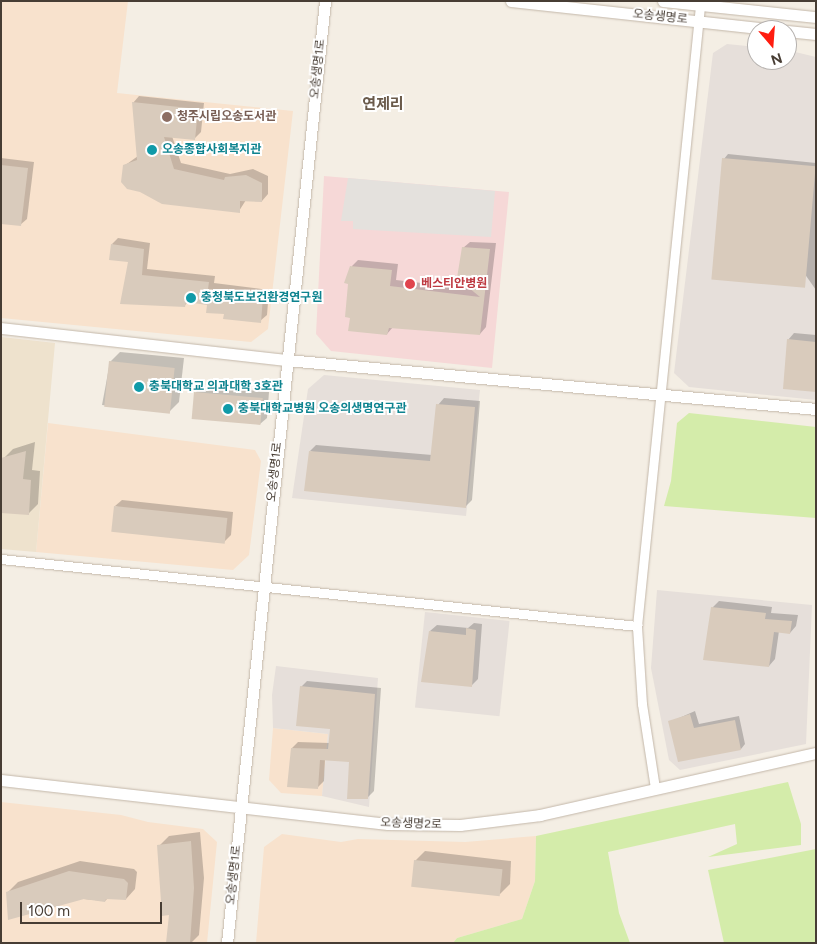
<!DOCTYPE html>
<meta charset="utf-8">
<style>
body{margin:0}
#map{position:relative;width:817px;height:944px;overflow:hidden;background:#f4eee4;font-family:Figtree,"Noto Sans KR",sans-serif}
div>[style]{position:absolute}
.commercial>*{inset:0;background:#f8e2cd}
.industrial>*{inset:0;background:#e6dfda;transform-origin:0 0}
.education>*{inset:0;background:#eee2cd}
.medical>*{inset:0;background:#f6d8d7}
.green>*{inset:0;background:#d4ecaa}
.parking>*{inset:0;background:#e4e1dd}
.shadow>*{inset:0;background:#0003}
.building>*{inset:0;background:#d9cbbc;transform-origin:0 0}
.roads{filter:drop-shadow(0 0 1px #c3b7a9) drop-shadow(0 0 1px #c3b7a9)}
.minor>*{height:9px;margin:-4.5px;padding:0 4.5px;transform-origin:4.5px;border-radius:4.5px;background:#fff}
.tertiary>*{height:11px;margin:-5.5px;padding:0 5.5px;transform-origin:5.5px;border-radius:5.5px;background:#fff}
.dots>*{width:14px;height:14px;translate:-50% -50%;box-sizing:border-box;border:2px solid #fff;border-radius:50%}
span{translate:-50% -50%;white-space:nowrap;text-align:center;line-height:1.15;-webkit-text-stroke:4px #fff;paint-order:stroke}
.street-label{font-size:12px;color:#473d34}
.education-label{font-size:12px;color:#785e54;font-weight:700}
.left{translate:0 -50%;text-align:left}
.culture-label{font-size:12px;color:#0d838f;font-weight:700}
.health-label{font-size:12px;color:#be3a42;font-weight:700}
.quarter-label{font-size:15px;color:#6a5a4a;font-weight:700}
.frame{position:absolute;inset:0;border:2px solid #473d34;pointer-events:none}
.north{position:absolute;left:747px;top:20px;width:50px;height:50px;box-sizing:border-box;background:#fff;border:1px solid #b5b1ae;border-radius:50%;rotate:162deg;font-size:14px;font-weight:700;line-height:20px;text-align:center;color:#473d34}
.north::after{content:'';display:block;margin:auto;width:18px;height:22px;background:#ff1d10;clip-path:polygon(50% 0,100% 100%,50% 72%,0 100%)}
.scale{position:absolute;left:20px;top:902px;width:142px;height:22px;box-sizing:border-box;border:2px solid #473d34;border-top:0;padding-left:6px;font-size:15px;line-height:18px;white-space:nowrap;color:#473d34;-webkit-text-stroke:4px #fff;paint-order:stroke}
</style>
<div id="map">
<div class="commercial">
<div style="clip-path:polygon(1px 1px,128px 1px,117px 93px,293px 111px,268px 329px,251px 342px,1px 318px)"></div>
<div style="clip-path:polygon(48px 423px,255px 450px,261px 461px,249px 555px,233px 570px,36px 552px)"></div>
<div style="clip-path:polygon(273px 728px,328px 734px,322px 796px,281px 793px,269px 780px)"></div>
<div style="clip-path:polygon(1px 802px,121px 815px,148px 822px,203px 829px,217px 842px,207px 943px,1px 943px)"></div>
<div style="clip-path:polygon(282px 834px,341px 842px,358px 839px,465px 842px,536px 836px,535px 881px,522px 919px,457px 938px,453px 943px,256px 943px,264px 847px)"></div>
</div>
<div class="industrial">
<div style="clip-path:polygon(727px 44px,757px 47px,757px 60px,787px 60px,787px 50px,816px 57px,816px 400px,689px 387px,674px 373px,713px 53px)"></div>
<div style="clip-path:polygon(324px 375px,480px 390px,466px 516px,292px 498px,308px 389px)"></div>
<div style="clip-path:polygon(657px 590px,812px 605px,806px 744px,680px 770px,669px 760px,651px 668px)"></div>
<div style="left:425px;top:612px;width:85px;height:96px;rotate:6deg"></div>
<div style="clip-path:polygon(276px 666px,378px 678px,369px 807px,322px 796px,328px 734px,273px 728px,272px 695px)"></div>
</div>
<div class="education">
<div style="clip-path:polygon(1px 337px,55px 343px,36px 552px,1px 549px)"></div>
</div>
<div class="medical">
<div style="clip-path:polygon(324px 176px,509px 192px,492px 368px,331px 351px,316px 334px)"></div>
</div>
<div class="green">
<div style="clip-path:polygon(689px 413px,816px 427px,816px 518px,664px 506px,671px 481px,677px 423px)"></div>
<div style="clip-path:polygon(788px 782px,801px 824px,801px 845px,708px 857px,737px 844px,735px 824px,608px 852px,619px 913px,630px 943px,453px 943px,457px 938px,522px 919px,535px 881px,536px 836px)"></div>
<div style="clip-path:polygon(816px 849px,816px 943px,724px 943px,708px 870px)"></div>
</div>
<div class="parking">
<div style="clip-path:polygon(348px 178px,495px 191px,491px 237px,353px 229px,353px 221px,341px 221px)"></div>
</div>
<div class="shadow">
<div style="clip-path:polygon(139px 96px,204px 103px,201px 132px,195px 138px,172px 136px,181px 163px,230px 174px,253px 169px,268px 176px,268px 194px,262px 201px,246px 200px,239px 211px,124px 166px,138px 156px,133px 103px)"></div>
<div style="clip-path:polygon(728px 154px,816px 163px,816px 290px,724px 159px)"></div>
<div style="clip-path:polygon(1px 158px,34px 162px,27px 219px,20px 225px,1px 223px)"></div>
<div style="clip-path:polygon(118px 238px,150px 243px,147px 269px,215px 276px,214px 283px,269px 290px,267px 315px,260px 321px,225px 313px,208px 304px,189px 301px,184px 306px,121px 303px,129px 261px,112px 244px)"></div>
<div style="clip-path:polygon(470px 242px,496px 243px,486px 327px,480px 334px,393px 327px,387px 334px,351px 317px,352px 266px,358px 260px,398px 264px,396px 280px,473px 289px,463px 248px)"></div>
<div style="clip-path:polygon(794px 333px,816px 335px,816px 390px,788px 340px)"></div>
<div style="clip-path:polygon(120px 352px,184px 358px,179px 402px,169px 412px,102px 405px,110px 362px)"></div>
<div style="clip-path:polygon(202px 386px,269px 392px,267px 418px,260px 424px,193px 418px,196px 392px)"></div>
<div style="clip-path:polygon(444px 398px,480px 401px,472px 500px,465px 507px,310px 451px,316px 445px,432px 455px,438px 405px)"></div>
<div style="clip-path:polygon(35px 442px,32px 470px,40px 471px,38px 504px,28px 514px,3px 459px,13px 449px)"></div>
<div style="clip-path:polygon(122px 500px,233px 512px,231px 535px,224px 542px,115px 506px)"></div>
<div style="clip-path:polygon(719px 601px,772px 607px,771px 613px,798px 615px,796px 626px,790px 633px,779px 631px,775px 659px,769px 666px,712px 608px)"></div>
<div style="clip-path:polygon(474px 623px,482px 624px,478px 679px,472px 685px,430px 631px,437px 625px,468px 628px)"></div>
<div style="clip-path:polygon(307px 681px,381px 688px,374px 791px,367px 798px,350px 760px,325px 759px,324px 781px,317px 788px,292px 748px,298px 742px,330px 743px,331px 728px,301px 687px)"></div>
<div style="clip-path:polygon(695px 711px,699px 724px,739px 716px,745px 744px,741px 749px,670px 722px)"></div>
<div style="clip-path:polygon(200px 832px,204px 878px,199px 935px,191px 943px,168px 943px,171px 914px,159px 846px,169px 836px)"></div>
<div style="clip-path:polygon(425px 851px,511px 861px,510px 884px,500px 894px,415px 861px)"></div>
<div style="clip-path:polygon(80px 861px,134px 869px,137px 872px,135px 889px,126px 899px,108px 898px,105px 901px,8px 892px,18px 882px)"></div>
</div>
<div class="building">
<div style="clip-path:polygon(132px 102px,198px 109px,195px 140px,164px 137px,174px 169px,224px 180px,225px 177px,246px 175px,262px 183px,262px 202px,240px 201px,240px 213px,162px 204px,140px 192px,127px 189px,121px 182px,123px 165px,137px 160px)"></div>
<div style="left:722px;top:158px;width:94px;height:122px;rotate:5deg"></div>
<div style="clip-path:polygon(1px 165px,28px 168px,21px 226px,1px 224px)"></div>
<div style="clip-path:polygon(111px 244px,144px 249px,142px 275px,209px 282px,208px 289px,263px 296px,261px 323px,223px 319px,224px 314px,206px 313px,207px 305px,186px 302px,185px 307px,120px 304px,128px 262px,109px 260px)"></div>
<div style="clip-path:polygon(462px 247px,490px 249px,480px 335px,389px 328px,387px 335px,348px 331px,350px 318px,345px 317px,348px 284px,344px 283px,350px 266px,392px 270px,390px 286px,480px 297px,457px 278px)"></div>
<div style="clip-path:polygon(787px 339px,816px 342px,816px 392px,783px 389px)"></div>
<div style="left:109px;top:361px;width:66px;height:46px;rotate:6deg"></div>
<div style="left:194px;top:392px;width:69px;height:27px;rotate:5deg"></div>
<div style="clip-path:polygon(436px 404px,475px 407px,466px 508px,304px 491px,309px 451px,430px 461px)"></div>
<div style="clip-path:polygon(26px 451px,23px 479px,31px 480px,29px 515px,1px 513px,1px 458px)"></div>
<div style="left:114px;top:506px;width:114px;height:26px;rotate:6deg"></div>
<div style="clip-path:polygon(711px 607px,766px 613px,765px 619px,792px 621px,790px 634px,774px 632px,769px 667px,703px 660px)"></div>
<div style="clip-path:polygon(466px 628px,476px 630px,472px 687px,421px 682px,429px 631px,466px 635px)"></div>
<div style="clip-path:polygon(300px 686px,375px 694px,368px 799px,347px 799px,349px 762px,320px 760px,318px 789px,287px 787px,291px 748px,328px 749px,330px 729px,296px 726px)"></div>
<div style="clip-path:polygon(690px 714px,694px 728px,735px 720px,741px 750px,678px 762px,668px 721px)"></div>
<div style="clip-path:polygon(191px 841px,194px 888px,190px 943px,166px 943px,169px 915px,162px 916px,157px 845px)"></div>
<div style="left:414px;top:860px;width:89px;height:27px;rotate:6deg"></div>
<div style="clip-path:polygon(69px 871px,124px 879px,128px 883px,126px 900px,106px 899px,105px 902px,84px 899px,8px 920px,6px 892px)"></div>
</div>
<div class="roads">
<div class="minor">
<div style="left:1px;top:559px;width:640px;rotate:6.01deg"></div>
<div style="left:655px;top:788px;width:85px;rotate:-98.8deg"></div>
<div style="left:642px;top:704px;width:78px;rotate:-93.7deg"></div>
<div style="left:637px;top:626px;width:623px;rotate:-84.2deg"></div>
</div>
<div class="tertiary">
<div style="left:511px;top:1px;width:270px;rotate:6.2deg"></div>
<div style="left:663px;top:1px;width:154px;rotate:6deg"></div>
<div style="left:787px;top:31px;width:29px;rotate:6deg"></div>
<div style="left:1px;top:328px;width:288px;rotate:6.4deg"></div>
<div style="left:287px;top:360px;width:531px;rotate:5.29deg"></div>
<div style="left:1px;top:780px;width:389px;rotate:6.5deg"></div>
<div style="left:388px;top:824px;width:72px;rotate:0.8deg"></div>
<div style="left:460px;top:825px;width:81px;rotate:-7.1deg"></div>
<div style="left:540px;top:815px;width:283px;rotate:-12.7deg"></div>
<div style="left:227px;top:943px;width:947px;rotate:-84.06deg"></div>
</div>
</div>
<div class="dots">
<div style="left:167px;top:117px;background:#8d6e63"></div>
<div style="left:152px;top:150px;background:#0f9aa8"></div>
<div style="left:410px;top:284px;background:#e0444e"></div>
<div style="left:191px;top:298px;background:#0f9aa8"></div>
<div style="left:139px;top:387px;background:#0f9aa8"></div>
<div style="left:228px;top:409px;background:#0f9aa8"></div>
</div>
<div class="street-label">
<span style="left:660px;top:17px;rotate:6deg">오송생명로</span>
<span style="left:318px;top:69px;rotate:-84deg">오송생명1로</span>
<span style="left:275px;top:472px;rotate:-84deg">오송생명1로</span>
<span style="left:411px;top:824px;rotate:2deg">오송생명2로</span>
<span style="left:234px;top:875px;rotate:-84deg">오송생명1로</span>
</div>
<div class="education-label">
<span class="left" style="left:177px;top:117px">청주시립오송도서관</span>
</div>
<div class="culture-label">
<span class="left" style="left:162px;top:150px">오송종합사회복지관</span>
<span class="left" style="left:201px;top:298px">충청북도보건환경연구원</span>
<span class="left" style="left:149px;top:387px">충북대학교 의과대학 3호관</span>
<span class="left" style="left:238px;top:409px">충북대학교병원 오송의생명연구관</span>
</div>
<div class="health-label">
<span class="left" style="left:421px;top:284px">베스티안병원</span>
</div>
<div class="quarter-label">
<span style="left:383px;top:105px">연제리</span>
</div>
<div class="frame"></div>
<div class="north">N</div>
<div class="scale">100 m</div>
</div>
